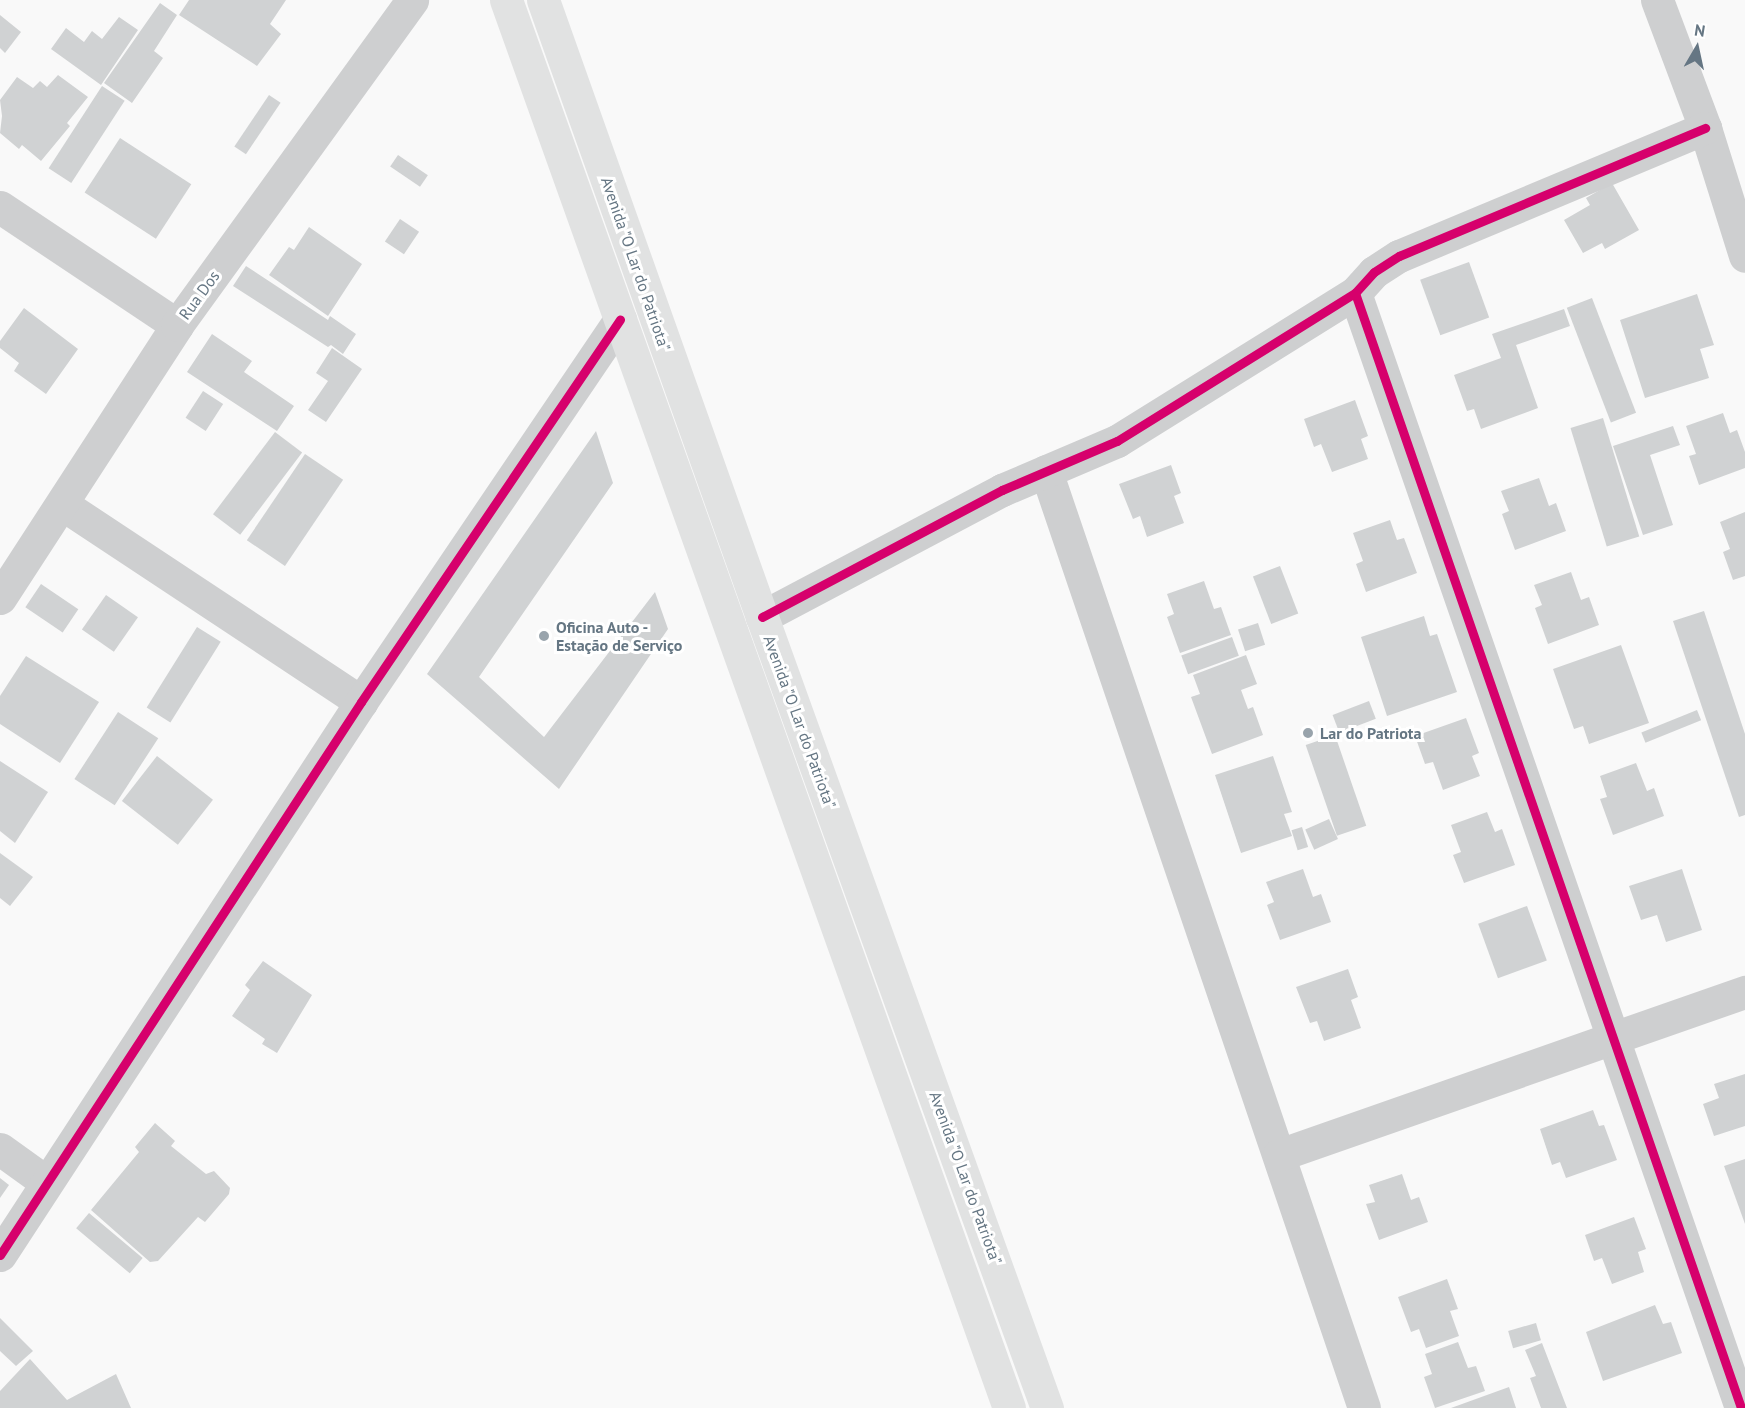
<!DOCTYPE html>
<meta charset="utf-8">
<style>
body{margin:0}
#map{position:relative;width:1745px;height:1408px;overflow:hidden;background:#f9f9f9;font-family:"PT Sans",sans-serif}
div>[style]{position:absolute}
.building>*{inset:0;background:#d0d2d3;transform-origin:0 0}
.minor>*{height:33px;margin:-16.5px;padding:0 16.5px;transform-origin:16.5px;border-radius:16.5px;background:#cecfd0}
.secondary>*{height:33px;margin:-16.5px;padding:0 16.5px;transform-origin:16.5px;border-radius:16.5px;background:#e1e2e2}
.cycleway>*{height:9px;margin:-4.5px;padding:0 4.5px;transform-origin:4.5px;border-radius:4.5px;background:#d6006c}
.dots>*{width:16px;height:16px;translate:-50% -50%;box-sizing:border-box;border:3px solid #fff;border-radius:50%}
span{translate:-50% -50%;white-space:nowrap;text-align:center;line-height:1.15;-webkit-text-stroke:6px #fff;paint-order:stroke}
.street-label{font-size:16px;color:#657683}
.poi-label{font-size:16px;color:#657683;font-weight:700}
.left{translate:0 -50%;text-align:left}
.north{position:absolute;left:1667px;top:18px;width:60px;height:60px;-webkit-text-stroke:4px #fff;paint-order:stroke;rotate:9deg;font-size:16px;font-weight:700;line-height:24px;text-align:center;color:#657683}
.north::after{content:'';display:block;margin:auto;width:21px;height:27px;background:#657683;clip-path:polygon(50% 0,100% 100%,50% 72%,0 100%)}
</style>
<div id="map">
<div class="building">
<div style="clip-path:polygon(189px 0,286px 0,270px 24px,281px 34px,257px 66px,179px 15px)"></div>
<div style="clip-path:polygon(160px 3px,177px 15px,154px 51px,163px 58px,132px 103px,104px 83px)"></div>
<div style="clip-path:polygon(0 15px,21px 32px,5px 53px,0 48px)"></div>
<div style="clip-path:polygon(119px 17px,138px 30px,101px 85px,51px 49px,66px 28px,84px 42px,92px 31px,102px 39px)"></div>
<div style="clip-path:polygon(58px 75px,88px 97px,67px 123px,70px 126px,41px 161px,22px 145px,19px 149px,0 133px,2px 116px,0 100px,17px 77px,33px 88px,40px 81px,47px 87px)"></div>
<div style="left:102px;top:86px;width:27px;height:98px;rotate:33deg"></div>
<div style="left:269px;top:95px;width:14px;height:62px;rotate:34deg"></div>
<div style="left:120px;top:138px;width:85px;height:65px;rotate:33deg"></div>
<div style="left:398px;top:155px;width:36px;height:14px;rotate:34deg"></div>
<div style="clip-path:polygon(1612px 183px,1639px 230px,1605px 249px,1602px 243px,1583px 253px,1564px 220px,1590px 205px,1586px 198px)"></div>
<div style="left:400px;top:219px;width:23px;height:27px;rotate:34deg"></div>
<div style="clip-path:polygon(309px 227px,362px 264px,328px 316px,269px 275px,289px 247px,294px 250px)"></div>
<div style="left:1469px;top:262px;width:59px;height:52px;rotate:70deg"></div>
<div style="clip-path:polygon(246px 266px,328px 320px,330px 316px,356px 334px,343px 354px,331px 345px,328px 347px,233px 286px)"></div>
<div style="clip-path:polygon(1697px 294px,1714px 345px,1700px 349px,1709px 378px,1645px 398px,1620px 320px)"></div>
<div style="left:1592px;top:298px;width:123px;height:27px;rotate:69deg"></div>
<div style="clip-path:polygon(24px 308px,78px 349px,46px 394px,14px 371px,19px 363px,0 348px,0 341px)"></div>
<div style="clip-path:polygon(1564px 309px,1570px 326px,1516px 345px,1538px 408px,1481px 429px,1474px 409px,1467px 411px,1454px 375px,1501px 358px,1492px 334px)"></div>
<div style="clip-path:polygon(212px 334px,252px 361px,244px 372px,294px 406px,277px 431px,187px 372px)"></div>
<div style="clip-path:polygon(332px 348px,362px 369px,326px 422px,308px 410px,328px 381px,316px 373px)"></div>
<div style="left:203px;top:391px;width:24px;height:32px;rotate:33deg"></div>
<div style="clip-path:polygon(1355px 400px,1368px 436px,1361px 439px,1368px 459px,1332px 472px,1321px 444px,1314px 447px,1304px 419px)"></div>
<div style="clip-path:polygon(1723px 413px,1730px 433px,1737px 430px,1745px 452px,1745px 468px,1699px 485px,1689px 456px,1696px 454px,1686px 426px)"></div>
<div style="left:1603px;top:418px;width:124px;height:34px;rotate:73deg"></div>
<div style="clip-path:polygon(1673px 426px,1680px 445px,1650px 455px,1673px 525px,1643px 535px,1613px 446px)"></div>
<div style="clip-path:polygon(596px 431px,613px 483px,479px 677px,544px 737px,655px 592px,668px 629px,559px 789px,427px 674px)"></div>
<div style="left:275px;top:432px;width:34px;height:103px;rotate:37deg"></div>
<div style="left:305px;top:454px;width:46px;height:104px;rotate:34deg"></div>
<div style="clip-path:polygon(1171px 465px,1181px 493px,1174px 496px,1184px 523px,1147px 537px,1140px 516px,1133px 519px,1119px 484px)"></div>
<div style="clip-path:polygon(1539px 478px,1549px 506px,1556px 503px,1566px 531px,1515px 550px,1502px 514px,1509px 511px,1501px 491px)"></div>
<div style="clip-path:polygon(1745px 512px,1745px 576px,1733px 580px,1723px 552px,1730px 549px,1720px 522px)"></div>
<div style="clip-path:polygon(1390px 520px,1397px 540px,1404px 538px,1417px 573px,1366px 592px,1356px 564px,1363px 561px,1353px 533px)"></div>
<div style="left:1280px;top:566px;width:51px;height:29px;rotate:69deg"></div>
<div style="clip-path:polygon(1571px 572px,1581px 600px,1589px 597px,1599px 625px,1548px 644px,1535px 608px,1542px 605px,1534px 585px)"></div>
<div style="clip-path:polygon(1204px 581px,1214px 609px,1221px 607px,1231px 635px,1180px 653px,1167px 617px,1174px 614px,1167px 594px)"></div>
<div style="left:41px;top:584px;width:45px;height:28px;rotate:34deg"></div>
<div style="left:106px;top:595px;width:39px;height:42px;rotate:35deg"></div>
<div style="clip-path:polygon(1704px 611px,1745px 734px,1745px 815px,1739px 817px,1673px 621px)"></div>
<div style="clip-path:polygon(1424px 616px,1430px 636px,1437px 634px,1457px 692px,1387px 716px,1361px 637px)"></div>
<div style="left:1258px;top:623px;width:23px;height:21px;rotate:72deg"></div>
<div style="left:197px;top:627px;width:28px;height:95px;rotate:32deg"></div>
<div style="left:1232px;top:637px;width:20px;height:54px;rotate:70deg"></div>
<div style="clip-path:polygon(1621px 645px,1649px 723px,1589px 744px,1583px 726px,1574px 729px,1553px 669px)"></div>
<div style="clip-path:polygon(1246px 655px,1257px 684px,1241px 690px,1248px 709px,1253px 707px,1263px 735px,1212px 754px,1191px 697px,1200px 694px,1193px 675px)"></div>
<div style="clip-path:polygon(26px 656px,99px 702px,60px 763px,0 724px,0 696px)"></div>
<div style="left:1369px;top:701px;width:19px;height:39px;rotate:69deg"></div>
<div style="left:1697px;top:710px;width:11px;height:60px;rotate:68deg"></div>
<div style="left:118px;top:712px;width:48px;height:80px;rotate:33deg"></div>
<div style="clip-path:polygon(1466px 718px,1479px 753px,1472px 756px,1480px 776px,1443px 790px,1433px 762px,1425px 764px,1415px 736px)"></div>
<div style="left:1335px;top:735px;width:96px;height:31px;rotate:71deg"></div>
<div style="left:157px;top:756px;width:71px;height:57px;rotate:38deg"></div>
<div style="clip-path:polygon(1273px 756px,1292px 812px,1284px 814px,1292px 836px,1241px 853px,1215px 775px)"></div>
<div style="clip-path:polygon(0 761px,48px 792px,15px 843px,0 831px)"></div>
<div style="clip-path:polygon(1636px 763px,1647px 791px,1654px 788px,1664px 816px,1613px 835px,1600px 799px,1607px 797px,1600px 776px)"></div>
<div style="clip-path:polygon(1487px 812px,1495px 832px,1502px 829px,1515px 865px,1464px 883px,1453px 855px,1461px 852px,1451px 825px)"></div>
<div style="left:1329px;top:819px;width:22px;height:26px;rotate:66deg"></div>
<div style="left:1302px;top:827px;width:21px;height:11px;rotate:73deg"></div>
<div style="clip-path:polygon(0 853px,33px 877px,10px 906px,0 898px)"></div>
<div style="clip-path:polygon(1303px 869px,1313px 897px,1321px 894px,1331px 922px,1280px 940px,1267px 905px,1274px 902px,1266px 882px)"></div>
<div style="clip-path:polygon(1682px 869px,1702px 930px,1666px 942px,1657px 915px,1641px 920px,1629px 886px)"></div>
<div style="left:1527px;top:906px;width:58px;height:52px;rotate:70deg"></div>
<div style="clip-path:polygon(263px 961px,312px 995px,277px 1053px,262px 1044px,265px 1039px,232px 1016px,250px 990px,245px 985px)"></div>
<div style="clip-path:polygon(1348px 969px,1358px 997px,1351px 1000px,1361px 1028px,1324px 1041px,1317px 1021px,1310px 1023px,1296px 987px)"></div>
<div style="clip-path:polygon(1745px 1074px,1745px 1126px,1714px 1136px,1703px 1104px,1719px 1098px,1714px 1084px)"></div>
<div style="clip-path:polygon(1593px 1110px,1599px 1126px,1604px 1125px,1617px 1160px,1566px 1178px,1560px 1162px,1552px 1165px,1540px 1129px)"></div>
<div style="clip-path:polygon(155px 1123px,175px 1141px,171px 1146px,206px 1174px,214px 1171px,230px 1188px,229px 1194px,205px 1222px,198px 1217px,158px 1261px,150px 1262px,91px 1210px,139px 1152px,135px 1147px)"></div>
<div style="clip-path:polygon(1745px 1159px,1745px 1224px,1724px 1166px)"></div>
<div style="clip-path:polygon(1402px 1174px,1411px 1200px,1419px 1197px,1428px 1222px,1379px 1240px,1366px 1204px,1375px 1202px,1369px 1185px)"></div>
<div style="clip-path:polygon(0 1178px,9px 1185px,0 1198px)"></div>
<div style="left:89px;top:1213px;width:70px;height:20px;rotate:40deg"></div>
<div style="clip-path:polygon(1634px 1217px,1646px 1249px,1638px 1252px,1644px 1272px,1612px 1284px,1602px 1258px,1594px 1261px,1585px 1235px)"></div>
<div style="clip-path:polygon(1447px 1279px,1458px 1309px,1450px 1311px,1459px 1336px,1426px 1348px,1419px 1329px,1411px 1332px,1398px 1297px)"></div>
<div style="clip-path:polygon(1655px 1305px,1663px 1324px,1671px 1322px,1682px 1353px,1603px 1381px,1586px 1332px)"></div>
<div style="clip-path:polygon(0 1318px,33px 1351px,16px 1366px,0 1351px)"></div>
<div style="left:1536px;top:1323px;width:18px;height:29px;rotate:74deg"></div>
<div style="clip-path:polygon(1458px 1342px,1468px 1368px,1476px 1366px,1485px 1391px,1435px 1408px,1424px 1377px,1432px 1374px,1425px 1354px)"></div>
<div style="clip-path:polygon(1542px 1343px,1567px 1408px,1541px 1408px,1530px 1378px,1536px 1376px,1525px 1350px)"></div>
<div style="clip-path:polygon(30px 1359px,67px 1400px,116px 1374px,131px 1408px,0 1408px,0 1391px)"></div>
<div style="clip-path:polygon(1509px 1387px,1516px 1408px,1451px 1408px)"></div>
</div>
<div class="minor">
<div style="left:1657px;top:0;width:137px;rotate:69.4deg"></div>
<div style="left:1705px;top:128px;width:134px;rotate:72.6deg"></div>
<div style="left:0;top:207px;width:213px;rotate:33.7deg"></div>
<div style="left:1355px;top:293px;width:1180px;rotate:70.9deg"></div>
<div style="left:1046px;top:471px;width:989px;rotate:71.25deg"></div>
<div style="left:62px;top:504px;width:359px;rotate:33.5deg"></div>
<div style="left:0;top:598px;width:325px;rotate:-57deg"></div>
<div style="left:177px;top:325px;width:401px;rotate:-54.1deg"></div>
<div style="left:762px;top:617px;width:272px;rotate:-27.9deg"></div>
<div style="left:1002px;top:490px;width:125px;rotate:-23.1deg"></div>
<div style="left:1117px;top:441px;width:280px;rotate:-31.9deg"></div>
<div style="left:1355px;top:293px;width:28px;rotate:-48deg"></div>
<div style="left:1374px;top:272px;width:30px;rotate:-33deg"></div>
<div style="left:1399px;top:256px;width:332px;rotate:-22.7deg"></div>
<div style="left:0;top:1149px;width:57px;rotate:35.7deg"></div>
<div style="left:1279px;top:1155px;width:494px;rotate:-19.3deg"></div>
<div style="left:0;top:1255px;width:660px;rotate:-56.86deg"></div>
<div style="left:361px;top:702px;width:462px;rotate:-55.9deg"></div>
</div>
<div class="secondary">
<div style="left:506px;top:0;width:1495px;rotate:70.34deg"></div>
<div style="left:543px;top:0;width:655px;rotate:70.46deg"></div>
<div style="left:762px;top:617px;width:841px;rotate:70.19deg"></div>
</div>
<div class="cycleway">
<div style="left:1355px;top:293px;width:1180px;rotate:70.9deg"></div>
<div style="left:762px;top:617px;width:272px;rotate:-27.9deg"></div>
<div style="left:1002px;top:490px;width:125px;rotate:-23.1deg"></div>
<div style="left:1117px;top:441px;width:280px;rotate:-31.9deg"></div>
<div style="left:1355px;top:293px;width:28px;rotate:-48deg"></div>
<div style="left:1374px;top:272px;width:30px;rotate:-33deg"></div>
<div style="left:1399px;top:256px;width:332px;rotate:-22.7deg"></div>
<div style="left:0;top:1255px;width:660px;rotate:-56.86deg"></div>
<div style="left:361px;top:702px;width:462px;rotate:-55.9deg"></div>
</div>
<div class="dots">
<div style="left:544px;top:636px;background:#99a4ac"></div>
<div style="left:1308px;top:733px;background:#99a4ac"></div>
</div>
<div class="street-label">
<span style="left:636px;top:264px;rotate:71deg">Avenida "O Lar do Patriota"</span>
<span style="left:199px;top:295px;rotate:-54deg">Rua Dos</span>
<span style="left:800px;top:722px;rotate:70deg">Avenida "O Lar do Patriota"</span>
<span style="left:966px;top:1178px;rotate:70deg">Avenida "O Lar do Patriota"</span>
</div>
<div class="poi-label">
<span class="left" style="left:556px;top:636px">Oficina Auto -<br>Estação de Serviço</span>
<span class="left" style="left:1320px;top:733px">Lar do Patriota</span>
</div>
<div class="north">N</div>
</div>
